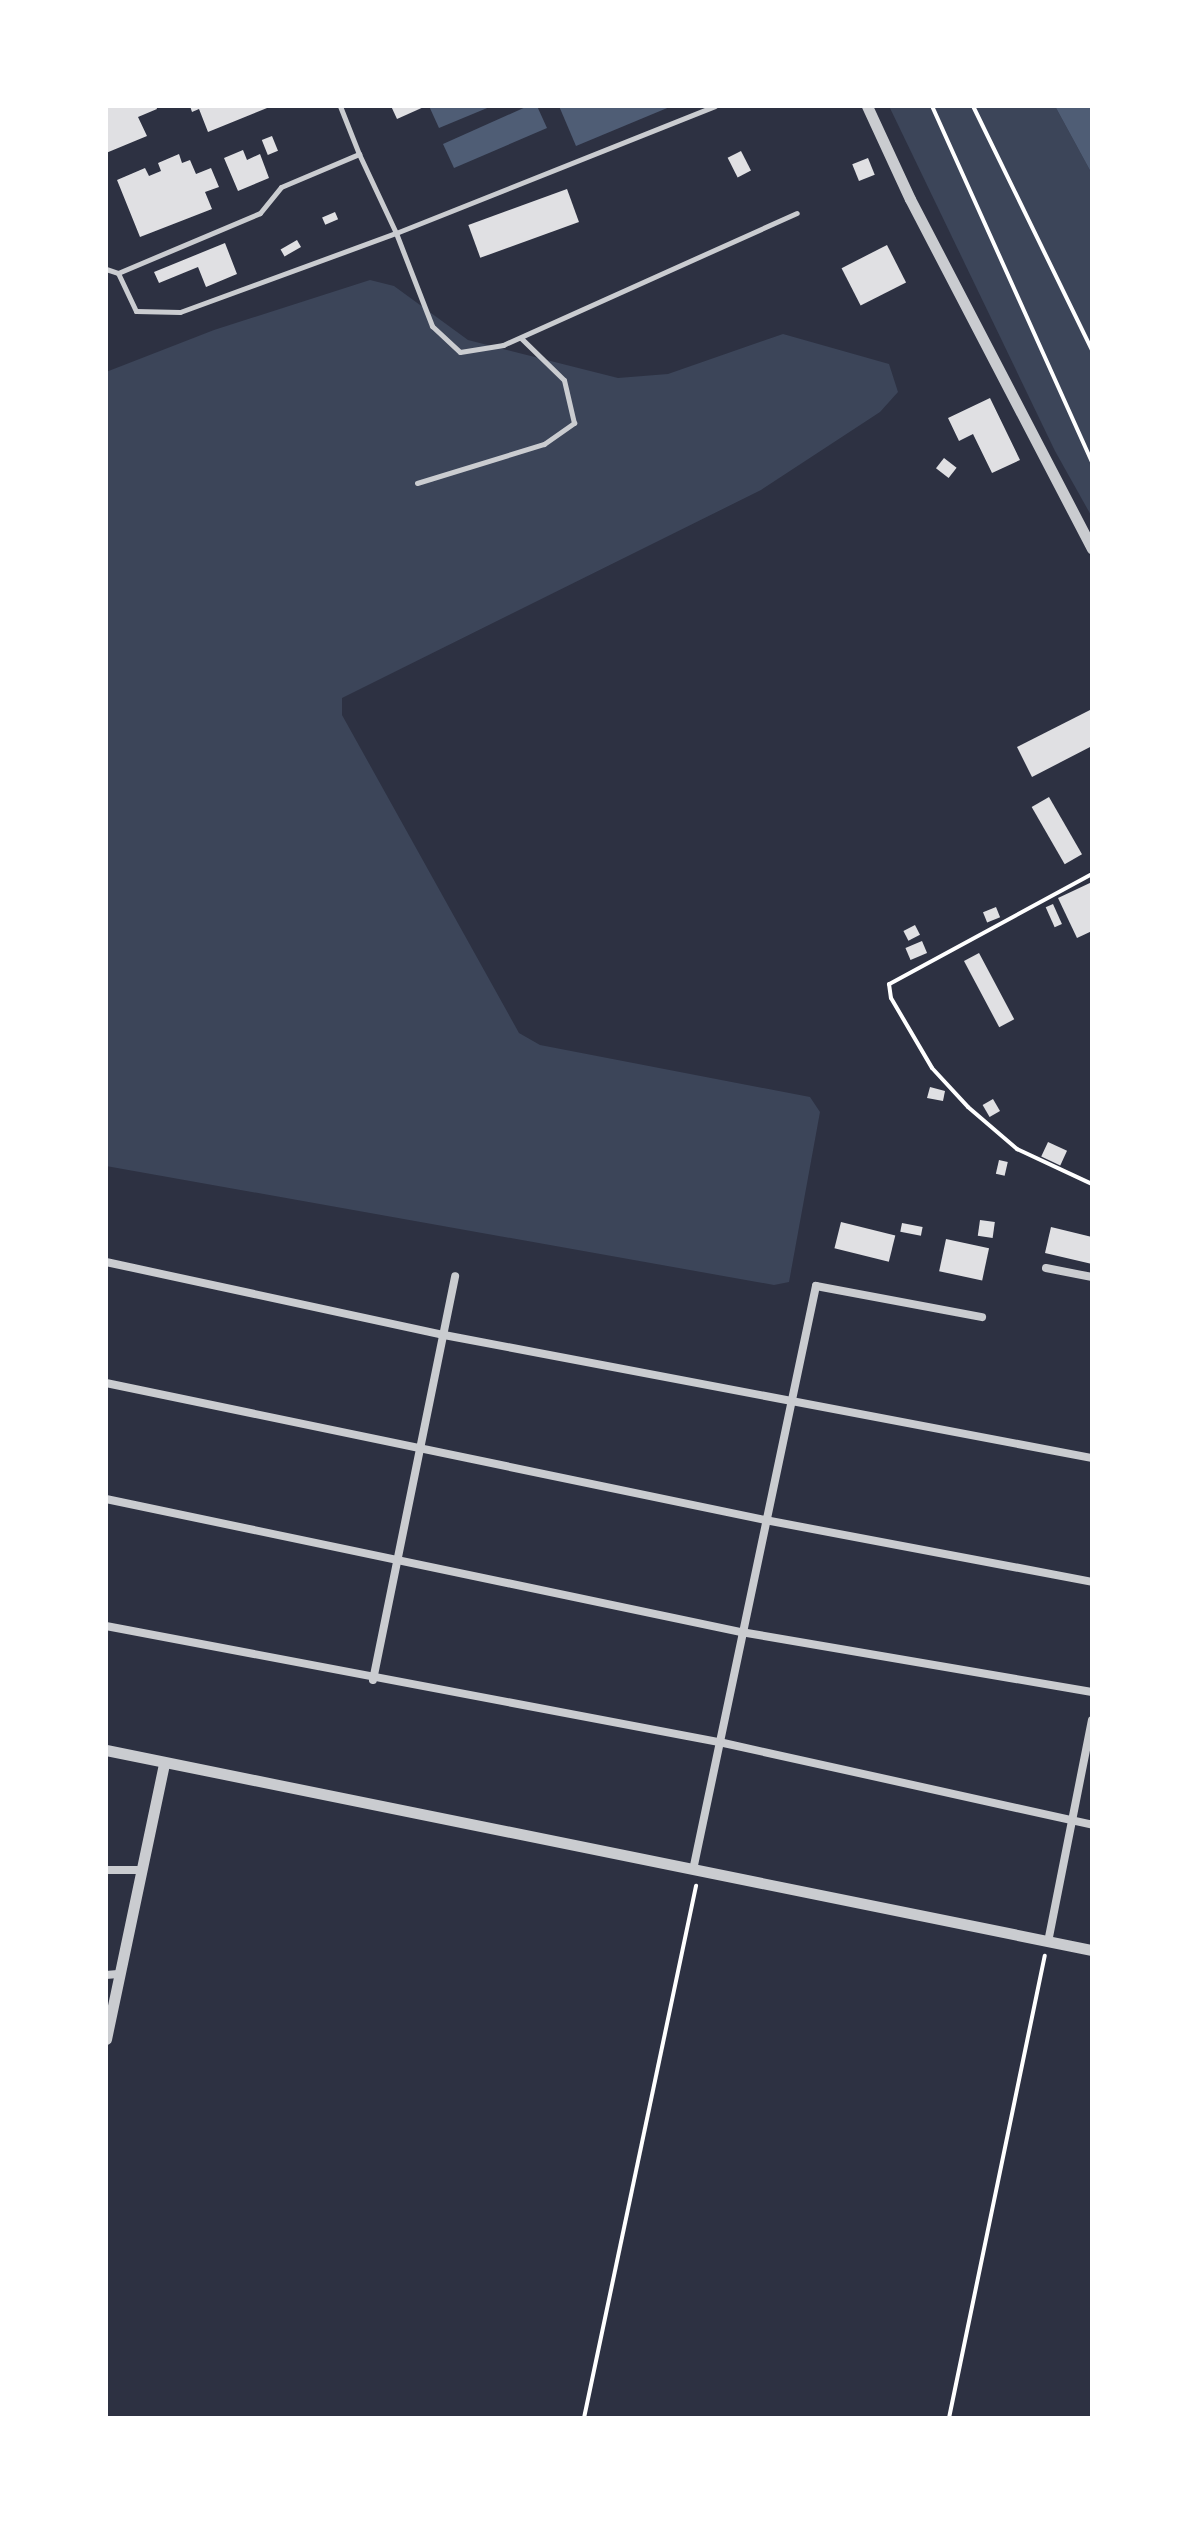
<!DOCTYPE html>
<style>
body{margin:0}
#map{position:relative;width:1198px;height:2524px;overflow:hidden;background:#2d3142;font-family:Lato,sans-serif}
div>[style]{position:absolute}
.green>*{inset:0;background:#3c4559}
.water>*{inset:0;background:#4f5d75}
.building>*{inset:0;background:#e0e0e3;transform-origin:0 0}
.path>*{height:4px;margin:-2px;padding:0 2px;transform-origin:2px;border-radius:2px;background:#fff}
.service>*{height:5px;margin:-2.5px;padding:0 2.5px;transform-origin:2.5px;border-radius:2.5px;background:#caccd0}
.minor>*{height:8px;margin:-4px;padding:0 4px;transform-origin:4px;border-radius:4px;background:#caccd0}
.tertiary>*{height:11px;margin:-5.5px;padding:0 5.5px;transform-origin:5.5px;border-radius:5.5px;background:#caccd0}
span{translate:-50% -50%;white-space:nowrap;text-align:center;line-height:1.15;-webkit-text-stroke:7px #fff;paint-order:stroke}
.frame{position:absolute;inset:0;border:108px solid #fff;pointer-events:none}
</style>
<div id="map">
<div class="green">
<div style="clip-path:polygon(889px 106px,1055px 106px,1092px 174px,1092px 517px,1055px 451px)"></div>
<div style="clip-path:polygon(370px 280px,394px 286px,468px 340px,618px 378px,668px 374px,783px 334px,889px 364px,898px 392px,880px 412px,761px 490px,342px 698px,342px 715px,519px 1033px,540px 1045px,810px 1097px,820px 1112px,789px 1282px,774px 1285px,106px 1166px,106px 372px,214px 330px)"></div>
</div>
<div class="water">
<div style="clip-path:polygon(429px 106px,492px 106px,439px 128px)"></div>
<div style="clip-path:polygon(528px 106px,537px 106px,547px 128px,454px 168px,443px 144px)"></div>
<div style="clip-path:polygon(559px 106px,672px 106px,576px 146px)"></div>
<div style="clip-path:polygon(1055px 106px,1092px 106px,1092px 174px)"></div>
</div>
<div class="building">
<div style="clip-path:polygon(106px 106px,156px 106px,157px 109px,138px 117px,147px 136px,106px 153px)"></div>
<div style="clip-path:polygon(190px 106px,272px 106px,208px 132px,199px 109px,192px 112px)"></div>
<div style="clip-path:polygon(391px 106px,426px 106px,397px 119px)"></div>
<div style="left:272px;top:136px;width:16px;height:11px;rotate:68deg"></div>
<div style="clip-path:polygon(243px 150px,247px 160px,260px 154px,269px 178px,238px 191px,224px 158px)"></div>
<div style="left:741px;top:151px;width:22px;height:15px;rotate:63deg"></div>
<div style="clip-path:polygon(179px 154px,182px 163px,190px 160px,196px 174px,211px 168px,219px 187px,205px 192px,212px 209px,140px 237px,117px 180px,145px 168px,149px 176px,161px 171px,158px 163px)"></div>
<div style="left:868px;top:158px;width:18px;height:17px;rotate:68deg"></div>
<div style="left:567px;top:189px;width:35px;height:105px;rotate:70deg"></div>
<div style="left:335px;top:212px;width:8px;height:14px;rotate:67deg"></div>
<div style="left:297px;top:240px;width:8px;height:19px;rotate:60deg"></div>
<div style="clip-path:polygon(225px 243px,237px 274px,206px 287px,198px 267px,159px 283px,154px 272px)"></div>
<div style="left:887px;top:245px;width:42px;height:51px;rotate:63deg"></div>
<div style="clip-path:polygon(990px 398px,1020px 460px,992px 473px,973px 434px,959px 441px,948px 418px)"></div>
<div style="left:944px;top:458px;width:16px;height:13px;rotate:38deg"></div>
<div style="clip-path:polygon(1092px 709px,1092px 746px,1032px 777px,1017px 747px)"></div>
<div style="left:1049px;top:797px;width:66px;height:20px;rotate:60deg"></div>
<div style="clip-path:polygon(1092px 882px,1092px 931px,1077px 938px,1058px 898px)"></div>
<div style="left:1053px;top:904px;width:22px;height:8px;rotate:66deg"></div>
<div style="left:996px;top:907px;width:11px;height:14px;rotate:68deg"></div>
<div style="left:915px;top:925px;width:11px;height:13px;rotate:63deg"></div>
<div style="left:922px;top:941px;width:13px;height:18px;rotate:67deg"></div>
<div style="left:979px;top:953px;width:75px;height:17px;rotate:62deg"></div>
<div style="clip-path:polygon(930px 1087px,945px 1091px,943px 1101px,927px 1098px)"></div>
<div style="left:993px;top:1099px;width:14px;height:12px;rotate:60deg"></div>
<div style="left:1048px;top:1142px;width:21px;height:16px;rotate:25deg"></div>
<div style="left:999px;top:1160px;width:9px;height:14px;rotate:13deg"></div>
<div style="left:980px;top:1220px;width:15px;height:16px;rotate:8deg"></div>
<div style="left:841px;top:1222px;width:56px;height:27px;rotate:14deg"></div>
<div style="left:902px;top:1223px;width:21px;height:9px;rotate:11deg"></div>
<div style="clip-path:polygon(1051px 1227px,1092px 1237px,1092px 1264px,1045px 1253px)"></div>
<div style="left:946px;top:1239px;width:44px;height:33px;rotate:12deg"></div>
</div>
<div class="path">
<div style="left:932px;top:106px;width:390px;rotate:65.8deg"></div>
<div style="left:973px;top:106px;width:271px;rotate:64deg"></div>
<div style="left:1092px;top:874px;width:231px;rotate:151.5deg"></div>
<div style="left:889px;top:984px;width:14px;rotate:82deg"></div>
<div style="left:891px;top:998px;width:81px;rotate:59.6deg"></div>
<div style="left:932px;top:1068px;width:53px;rotate:47.3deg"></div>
<div style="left:968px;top:1107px;width:65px;rotate:40.6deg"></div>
<div style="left:1017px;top:1149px;width:83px;rotate:25deg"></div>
<div style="left:584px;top:2418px;width:544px;rotate:-78.11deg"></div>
<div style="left:949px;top:2418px;width:472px;rotate:-78.3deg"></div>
</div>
<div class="service">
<div style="left:340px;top:106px;width:52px;rotate:68.4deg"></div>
<div style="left:106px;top:269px;width:13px;rotate:18deg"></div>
<div style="left:118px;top:273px;width:42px;rotate:64.7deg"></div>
<div style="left:136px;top:311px;width:44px;rotate:1.3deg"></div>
<div style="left:180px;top:312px;width:230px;rotate:-20.1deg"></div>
<div style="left:396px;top:233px;width:100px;rotate:68.8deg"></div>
<div style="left:432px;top:326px;width:38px;rotate:43deg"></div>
<div style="left:460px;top:352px;width:44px;rotate:-9.2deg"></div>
<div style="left:503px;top:345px;width:322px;rotate:-24.2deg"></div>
<div style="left:118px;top:273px;width:154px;rotate:-22.9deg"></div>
<div style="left:260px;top:213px;width:33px;rotate:-51deg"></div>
<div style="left:281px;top:187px;width:85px;rotate:-22.9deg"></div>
<div style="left:359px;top:154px;width:87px;rotate:64.9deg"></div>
<div style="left:396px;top:233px;width:343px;rotate:-21.7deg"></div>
<div style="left:417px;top:483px;width:133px;rotate:-17.1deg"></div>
<div style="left:544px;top:444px;width:37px;rotate:-35deg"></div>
<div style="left:574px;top:423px;width:44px;rotate:-103.1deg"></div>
<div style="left:564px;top:380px;width:60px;rotate:-135.7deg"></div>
</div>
<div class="minor">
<div style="left:106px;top:1262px;width:346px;rotate:12.2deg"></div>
<div style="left:444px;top:1335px;width:660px;rotate:10.75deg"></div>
<div style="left:1046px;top:1268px;width:47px;rotate:11.1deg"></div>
<div style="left:106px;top:1383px;width:673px;rotate:11.74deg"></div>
<div style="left:765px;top:1520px;width:333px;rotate:10.7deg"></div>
<div style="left:106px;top:1499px;width:649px;rotate:11.83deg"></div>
<div style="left:741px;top:1632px;width:356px;rotate:9.7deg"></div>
<div style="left:106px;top:1626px;width:624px;rotate:10.72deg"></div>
<div style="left:719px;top:1742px;width:382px;rotate:12.5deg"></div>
<div style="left:373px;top:1680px;width:412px;rotate:-78.5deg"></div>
<div style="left:106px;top:1870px;width:35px"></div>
<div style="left:693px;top:1870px;width:597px;rotate:-78.11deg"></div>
<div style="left:816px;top:1286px;width:169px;rotate:10.6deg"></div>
<div style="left:1048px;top:1942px;width:226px;rotate:-78.8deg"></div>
<div style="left:106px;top:1975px;width:12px;rotate:-5deg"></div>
</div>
<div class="tertiary">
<div style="left:867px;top:106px;width:102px;rotate:65.2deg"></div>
<div style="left:910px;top:199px;width:394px;rotate:62.5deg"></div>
<div style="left:106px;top:1750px;width:1006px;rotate:11.47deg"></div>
<div style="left:106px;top:2039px;width:282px;rotate:-78.1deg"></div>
</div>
<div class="frame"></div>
</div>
